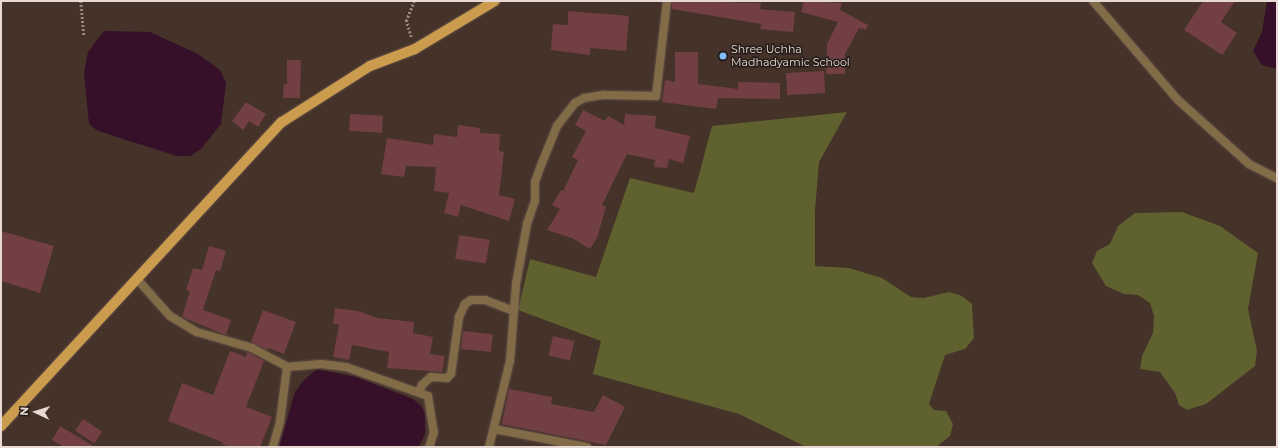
<!DOCTYPE html>
<style>
body{margin:0}
#map{position:relative;width:1278px;height:448px;overflow:hidden;background:#453229;font-family:Montserrat,sans-serif}
div>[style]{position:absolute}
.forest>*{inset:0;background:#5f612e}
.water>*{inset:0;background:#360f28}
.building>*{inset:0;background:#723f43;transform-origin:0 0}
.path>*{height:2.5px;margin-top:-1.25px;transform-origin:0;background:repeating-linear-gradient(90deg,#97877f 0 2px,transparent 0 4px)}
.roads{filter:drop-shadow(0 0 1px #625048) drop-shadow(0 0 1px #625048)}
.minor>*{height:8px;margin:-4px;padding:0 4px;transform-origin:4px;border-radius:4px;background:#826b47}
.primary>*{height:10px;margin:-5px;padding:0 5px;transform-origin:5px;border-radius:5px;background:#cb9c4d}
.dots>*{width:11px;height:11px;translate:-50% -50%;box-sizing:border-box;border:2px solid #251c18;border-radius:50%}
span{translate:-50% -50%;white-space:nowrap;text-align:center;line-height:1.15;-webkit-text-stroke:3px #251c18;paint-order:stroke}
.poi-label{font-size:11px;color:#e7dad4}
.left{translate:0 -50%;text-align:left}
.frame{position:absolute;inset:0;border:2px solid #e7dad4;pointer-events:none}
.north{position:absolute;left:16px;top:392px;width:40px;height:40px;-webkit-text-stroke:3px #251c18;paint-order:stroke;rotate:274deg;font-size:11px;font-weight:700;line-height:16px;text-align:center;color:#e7dad4}
.north::after{content:'';display:block;margin:auto;width:14px;height:18px;background:#e7dad4;clip-path:polygon(50% 0,100% 100%,50% 72%,0 100%)}
</style>
<div id="map">
<div class="forest">
<div style="clip-path:polygon(847px 112px,819px 162px,815px 210px,815px 266px,849px 268px,882px 278px,911px 297px,924px 298px,949px 292px,962px 296px,972px 304px,974px 338px,965px 349px,945px 355px,929px 404px,934px 410px,946px 411px,953px 424px,950px 436px,936px 447px,806px 447px,739px 414px,593px 374px,601px 341px,518px 310px,530px 259px,596px 277px,630px 178px,694px 193px,712px 126px)"></div>
<div style="clip-path:polygon(1182px 212px,1220px 226px,1258px 253px,1248px 309px,1257px 351px,1255px 366px,1206px 404px,1187px 410px,1179px 405px,1175px 393px,1160px 372px,1140px 369px,1142px 356px,1153px 333px,1154px 316px,1150px 303px,1138px 295px,1124px 294px,1106px 286px,1092px 263px,1097px 251px,1110px 244px,1118px 226px,1135px 213px)"></div>
</div>
<div class="water">
<div style="clip-path:polygon(1267px 1px,1277px 1px,1277px 69px,1262px 65px,1253px 51px,1262px 32px)"></div>
<div style="clip-path:polygon(104px 31px,150px 32px,198px 54px,220px 70px,226px 83px,221px 124px,201px 149px,190px 156px,177px 156px,98px 131px,89px 124px,84px 73px,88px 52px)"></div>
<div style="clip-path:polygon(317px 369px,356px 377px,413px 399px,422px 407px,425px 415px,425px 434px,419px 446px,279px 447px,295px 392px,304px 380px)"></div>
</div>
<div class="building">
<div style="clip-path:polygon(672px 1px,761px 3px,760px 9px,795px 12px,793px 32px,760px 29px,761px 24px,672px 9px)"></div>
<div style="clip-path:polygon(804px 1px,842px 3px,840px 10px,868px 25px,866px 30px,859px 28px,845px 54px,845px 74px,826px 74px,827px 44px,838px 22px,801px 12px)"></div>
<div style="clip-path:polygon(1203px 1px,1235px 1px,1221px 22px,1237px 33px,1222px 55px,1184px 30px)"></div>
<div style="clip-path:polygon(568px 11px,629px 16px,626px 51px,590px 48px,590px 55px,551px 50px,553px 24px,568px 25px)"></div>
<div style="clip-path:polygon(675px 52px,698px 52px,698px 84px,738px 89px,738px 82px,780px 83px,780px 99px,718px 98px,716px 109px,662px 102px,665px 80px,675px 82px)"></div>
<div style="clip-path:polygon(287px 60px,301px 60px,300px 98px,283px 98px,284px 84px,287px 84px)"></div>
<div style="left:824px;top:71px;width:22px;height:38px;rotate:87deg"></div>
<div style="clip-path:polygon(246px 102px,266px 114px,258px 127px,249px 121px,243px 130px,232px 121px)"></div>
<div style="clip-path:polygon(583px 110px,605px 121px,608px 116px,624px 125px,625px 114px,656px 116px,655px 128px,690px 136px,683px 163px,669px 159px,667px 168px,654px 167px,655px 160px,627px 154px,602px 205px,606px 207px,597px 238px,590px 249px,572px 238px,547px 230px,560px 209px,552px 205px,561px 190px,563px 191px,578px 160px,572px 157px,586px 131px,575px 125px)"></div>
<div style="left:350px;top:114px;width:33px;height:17px;rotate:3deg"></div>
<div style="clip-path:polygon(458px 125px,480px 128px,480px 133px,500px 134px,499px 151px,504px 152px,499px 195px,515px 199px,509px 221px,461px 205px,458px 217px,444px 213px,449px 193px,434px 191px,436px 167px,406px 166px,404px 177px,381px 174px,387px 138px,433px 145px,434px 134px,457px 137px)"></div>
<div style="clip-path:polygon(1px 231px,54px 246px,40px 293px,1px 281px)"></div>
<div style="left:459px;top:235px;width:31px;height:24px;rotate:9deg"></div>
<div style="clip-path:polygon(209px 246px,226px 251px,220px 271px,216px 270px,203px 310px,231px 320px,226px 335px,182px 317px,190px 291px,186px 290px,193px 268px,202px 270px)"></div>
<div style="clip-path:polygon(335px 308px,358px 311px,377px 318px,414px 322px,413px 333px,433px 337px,430px 354px,445px 356px,442px 372px,387px 368px,389px 352px,352px 345px,349px 360px,333px 357px,339px 324px,333px 324px)"></div>
<div style="clip-path:polygon(263px 310px,296px 322px,284px 354px,269px 348px,268px 350px,251px 342px)"></div>
<div style="left:463px;top:331px;width:30px;height:18px;rotate:6deg"></div>
<div style="left:553px;top:336px;width:22px;height:20px;rotate:13deg"></div>
<div style="clip-path:polygon(230px 351px,246px 357px,247px 352px,250px 353px,264px 361px,246px 407px,272px 417px,260px 447px,229px 447px,222px 444px,222px 442px,168px 421px,182px 383px,213px 395px)"></div>
<div style="clip-path:polygon(509px 389px,552px 397px,551px 404px,594px 412px,603px 395px,625px 407px,606px 445px,502px 424px)"></div>
<div style="left:83px;top:419px;width:23px;height:14px;rotate:34deg"></div>
<div style="clip-path:polygon(60px 426px,95px 447px,64px 447px,52px 440px)"></div>
</div>
<div class="path">
<div style="left:81px;top:1px;width:35px;rotate:85deg"></div>
<div style="left:411px;top:37px;width:17px;rotate:-107deg"></div>
<div style="left:406px;top:21px;width:22px;rotate:-68deg"></div>
</div>
<div class="roads">
<div class="minor">
<div style="left:1093px;top:1px;width:130px;rotate:49.4deg"></div>
<div style="left:1178px;top:100px;width:96px;rotate:42deg"></div>
<div style="left:1249px;top:164px;width:31px;rotate:27deg"></div>
<div style="left:137px;top:279px;width:50px;rotate:48.3deg"></div>
<div style="left:170px;top:316px;width:31px;rotate:31deg"></div>
<div style="left:197px;top:332px;width:57px;rotate:16.2deg"></div>
<div style="left:252px;top:348px;width:40px;rotate:28deg"></div>
<div style="left:287px;top:367px;width:55px;rotate:97.3deg"></div>
<div style="left:280px;top:422px;width:26px;rotate:106deg"></div>
<div style="left:287px;top:367px;width:34px;rotate:-5deg"></div>
<div style="left:321px;top:364px;width:25px;rotate:7deg"></div>
<div style="left:346px;top:367px;width:87px;rotate:19.5deg"></div>
<div style="left:428px;top:396px;width:36px;rotate:81deg"></div>
<div style="left:434px;top:432px;width:16px;rotate:108deg"></div>
<div style="left:419px;top:392px;width:8px;rotate:-67deg"></div>
<div style="left:422px;top:385px;width:12px;rotate:-42deg"></div>
<div style="left:431px;top:377px;width:16px;rotate:4deg"></div>
<div style="left:447px;top:378px;width:6px;rotate:-45deg"></div>
<div style="left:451px;top:374px;width:58px;rotate:-82deg"></div>
<div style="left:459px;top:317px;width:14px;rotate:-65deg"></div>
<div style="left:465px;top:304px;width:7px;rotate:-34deg"></div>
<div style="left:471px;top:300px;width:14px"></div>
<div style="left:485px;top:300px;width:30px;rotate:21deg"></div>
<div style="left:494px;top:429px;width:95px;rotate:11deg"></div>
<div style="left:489px;top:447px;width:89px;rotate:-76.3deg"></div>
<div style="left:510px;top:361px;width:77px;rotate:-85.5deg"></div>
<div style="left:516px;top:284px;width:61px;rotate:-79.6deg"></div>
<div style="left:527px;top:224px;width:24px;rotate:-71deg"></div>
<div style="left:535px;top:201px;width:19px;rotate:-90deg"></div>
<div style="left:535px;top:182px;width:20px;rotate:-70deg"></div>
<div style="left:542px;top:163px;width:40px;rotate:-68deg"></div>
<div style="left:557px;top:126px;width:29px;rotate:-52deg"></div>
<div style="left:575px;top:103px;width:10px;rotate:-29deg"></div>
<div style="left:584px;top:98px;width:20px;rotate:-9deg"></div>
<div style="left:604px;top:95px;width:52px;rotate:1.1deg"></div>
<div style="left:656px;top:96px;width:96px;rotate:-83.4deg"></div>
</div>
<div class="primary">
<div style="left:1px;top:426px;width:414px;rotate:-47.3deg"></div>
<div style="left:282px;top:122px;width:104px;rotate:-32.5deg"></div>
<div style="left:370px;top:66px;width:48px;rotate:-20.7deg"></div>
<div style="left:415px;top:49px;width:93px;rotate:-31deg"></div>
</div>
</div>
<div class="dots">
<div style="left:723px;top:56px;background:#80bdfa"></div>
</div>
<div class="poi-label">
<span class="left" style="left:731px;top:56px">Shree Uchha<br>Madhadyamic School</span>
</div>
<div class="frame"></div>
<div class="north">N</div>
</div>
